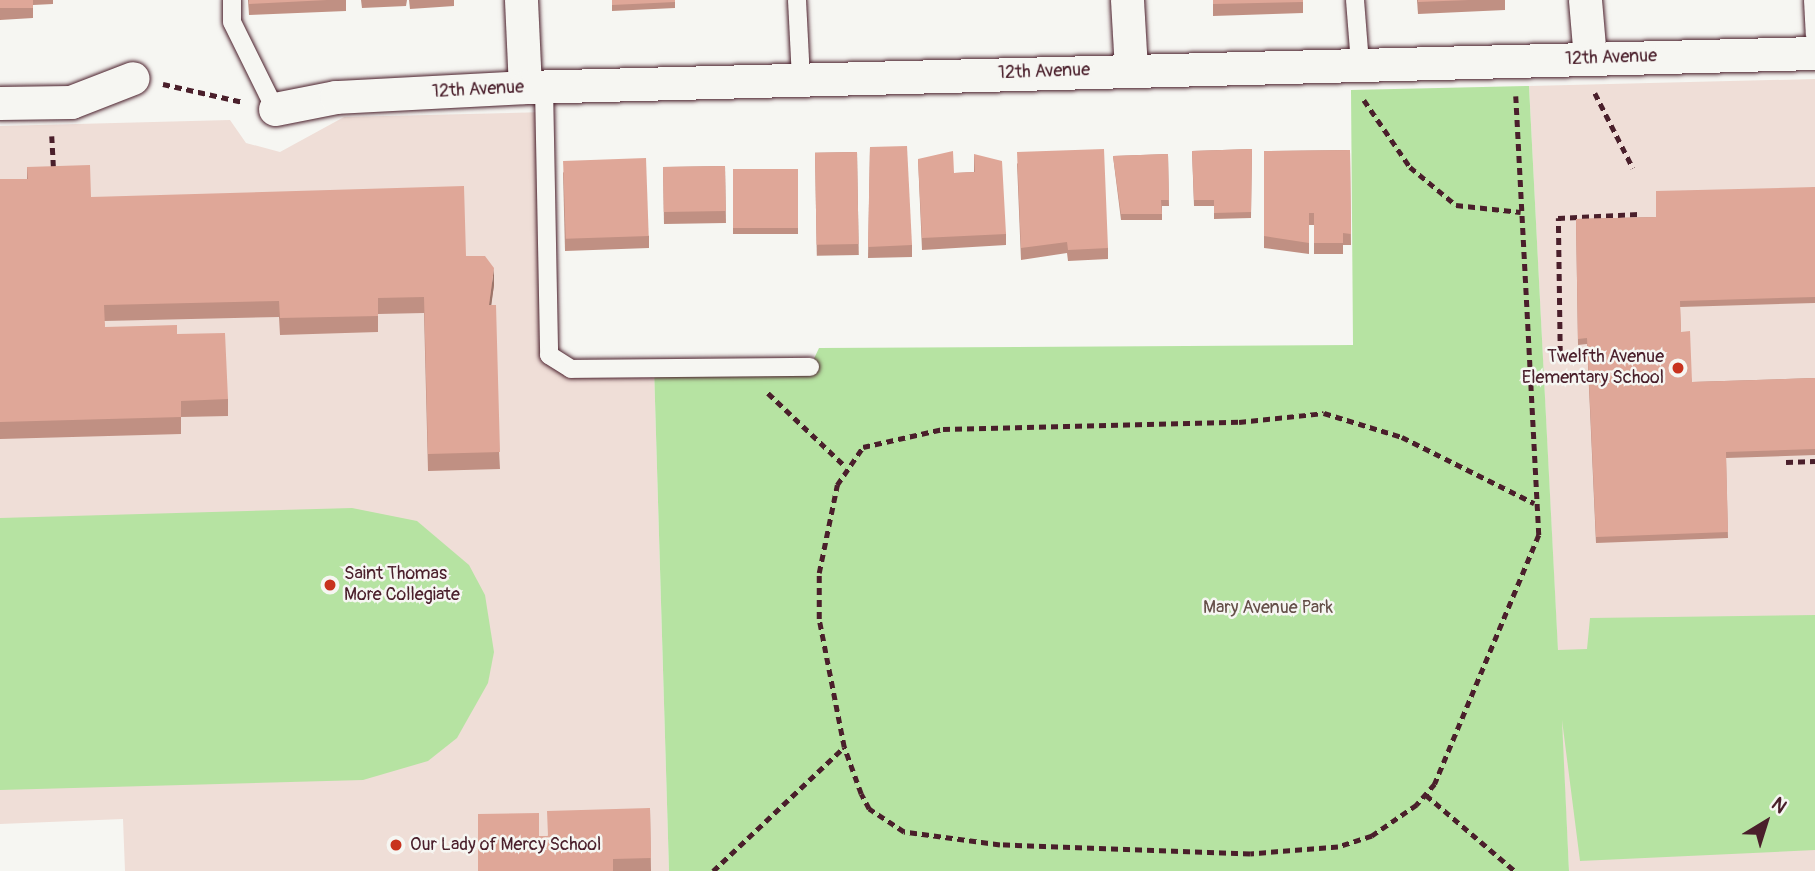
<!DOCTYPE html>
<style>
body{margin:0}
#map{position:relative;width:1815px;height:871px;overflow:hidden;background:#f6f6f2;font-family:Pangolin,sans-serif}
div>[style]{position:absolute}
.built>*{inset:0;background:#efded7}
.green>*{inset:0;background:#b6e3a2}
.path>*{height:4.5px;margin-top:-2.25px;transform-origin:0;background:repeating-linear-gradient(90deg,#4a1f2b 0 7px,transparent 0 12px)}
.roads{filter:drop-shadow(0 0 2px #4a1f2b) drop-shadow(0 0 2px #4a1f2b)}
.service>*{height:18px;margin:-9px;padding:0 9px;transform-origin:9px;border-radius:9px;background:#f6f6f2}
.minor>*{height:33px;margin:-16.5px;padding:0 16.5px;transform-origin:16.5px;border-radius:16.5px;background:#f6f6f2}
.wall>*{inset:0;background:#c09083;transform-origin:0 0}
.shaded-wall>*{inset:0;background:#9c756a}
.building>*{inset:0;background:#dfa798;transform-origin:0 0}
.dots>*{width:19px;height:19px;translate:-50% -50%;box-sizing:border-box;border:4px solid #f6f6f2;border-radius:50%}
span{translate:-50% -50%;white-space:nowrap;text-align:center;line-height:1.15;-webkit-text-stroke:5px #f6f6f2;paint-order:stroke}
.street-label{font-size:18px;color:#4a1f2b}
.poi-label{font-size:18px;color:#4a1f2b}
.right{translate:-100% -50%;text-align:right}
.left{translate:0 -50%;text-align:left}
.park-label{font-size:18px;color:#655049}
.north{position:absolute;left:1731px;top:787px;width:70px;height:70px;-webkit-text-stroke:5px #f6f6f2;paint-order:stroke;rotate:38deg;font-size:19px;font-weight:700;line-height:28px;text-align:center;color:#4a1f2b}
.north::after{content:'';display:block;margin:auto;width:24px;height:32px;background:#4a1f2b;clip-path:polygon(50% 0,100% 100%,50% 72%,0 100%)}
</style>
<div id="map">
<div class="built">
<div style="clip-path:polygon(1815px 79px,1815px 871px,1569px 871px,1529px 86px)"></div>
<div style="clip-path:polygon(546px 112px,555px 361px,654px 367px,669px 871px,125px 871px,123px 819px,0 824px,0 126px,230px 120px,246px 143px,280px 152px,344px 117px)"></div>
</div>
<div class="green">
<div style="clip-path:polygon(1529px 86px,1558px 650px,1587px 649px,1590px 618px,1815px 615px,1815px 850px,1580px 861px,1562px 720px,1569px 871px,669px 871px,654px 367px,810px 367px,819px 348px,1353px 345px,1351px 90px)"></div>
<div style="clip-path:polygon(352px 508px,417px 521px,469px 565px,485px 595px,494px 652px,488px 683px,457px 738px,428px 761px,363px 780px,0 790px,0 518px)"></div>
</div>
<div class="path">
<div style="left:163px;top:84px;width:82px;rotate:12.7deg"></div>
<div style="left:1595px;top:93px;width:84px;rotate:63.1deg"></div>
<div style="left:1516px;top:96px;width:440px;rotate:87deg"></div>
<div style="left:1539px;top:535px;width:270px;rotate:112.7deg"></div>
<div style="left:1435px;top:784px;width:28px;rotate:131deg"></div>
<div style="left:1417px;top:805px;width:55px;rotate:145.4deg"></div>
<div style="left:1372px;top:836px;width:36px;rotate:162deg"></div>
<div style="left:1338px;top:847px;width:88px;rotate:175.5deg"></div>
<div style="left:1250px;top:854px;width:250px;rotate:-177.9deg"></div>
<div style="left:1000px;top:845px;width:97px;rotate:-172.3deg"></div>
<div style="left:904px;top:832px;width:42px;rotate:-146.7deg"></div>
<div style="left:869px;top:809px;width:17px;rotate:-118deg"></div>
<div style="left:861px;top:794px;width:50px;rotate:-109.9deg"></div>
<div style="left:844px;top:747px;width:130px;rotate:-101.1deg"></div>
<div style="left:819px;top:619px;width:46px;rotate:-90deg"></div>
<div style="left:819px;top:573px;width:90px;rotate:-78.4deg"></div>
<div style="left:837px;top:485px;width:46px;rotate:-55.6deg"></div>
<div style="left:863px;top:447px;width:82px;rotate:-12.7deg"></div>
<div style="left:943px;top:429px;width:296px;rotate:-1.4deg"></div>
<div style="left:1239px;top:422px;width:85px;rotate:-6deg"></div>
<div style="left:1324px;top:413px;width:82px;rotate:17.1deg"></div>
<div style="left:1402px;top:437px;width:148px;rotate:26.6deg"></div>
<div style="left:1364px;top:100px;width:81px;rotate:55.5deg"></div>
<div style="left:1410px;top:167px;width:60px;rotate:39.6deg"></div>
<div style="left:1456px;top:205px;width:65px;rotate:6.1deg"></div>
<div style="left:52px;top:136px;width:35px;rotate:87deg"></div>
<div style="left:1560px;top:353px;width:135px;rotate:-90.8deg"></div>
<div style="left:1558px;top:218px;width:81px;rotate:-2.8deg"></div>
<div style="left:768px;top:393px;width:106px;rotate:43.5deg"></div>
<div style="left:1786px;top:462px;width:29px;rotate:-2deg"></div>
<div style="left:1426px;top:795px;width:117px;rotate:40.5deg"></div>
<div style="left:713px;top:871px;width:180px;rotate:-43.4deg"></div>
</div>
<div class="roads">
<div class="service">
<div style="left:232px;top:0;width:22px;rotate:90deg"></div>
<div style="left:232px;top:22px;width:97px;rotate:63.7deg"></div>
<div style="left:797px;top:0;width:79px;rotate:87.1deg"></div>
<div style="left:1355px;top:0;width:64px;rotate:85.5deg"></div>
<div style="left:1813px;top:0;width:35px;rotate:87deg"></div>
<div style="left:544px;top:87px;width:268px;rotate:88.9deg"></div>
<div style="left:549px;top:355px;width:26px;rotate:32deg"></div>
<div style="left:571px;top:369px;width:239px;rotate:-0.5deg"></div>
</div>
<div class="minor">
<div style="left:521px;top:0;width:87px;rotate:87.4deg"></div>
<div style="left:1127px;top:0;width:70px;rotate:86.7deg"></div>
<div style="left:1585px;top:0;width:58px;rotate:85.1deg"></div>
<div style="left:0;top:103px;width:71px;rotate:-0.8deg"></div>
<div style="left:71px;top:102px;width:66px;rotate:-21.2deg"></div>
<div style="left:275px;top:109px;width:62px;rotate:-11.1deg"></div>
<div style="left:336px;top:97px;width:189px;rotate:-3deg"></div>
<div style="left:525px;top:87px;width:1290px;rotate:-1.51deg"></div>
</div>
</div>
<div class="wall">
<div style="clip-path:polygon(0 0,53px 0,53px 4px,33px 5px,33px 18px,0 20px)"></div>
<div style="clip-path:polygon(248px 0,346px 0,346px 11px,249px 15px)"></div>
<div style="clip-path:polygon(361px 0,407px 0,406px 6px,362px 8px)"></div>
<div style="clip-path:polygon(409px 0,454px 0,454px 6px,410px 9px)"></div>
<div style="clip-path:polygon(612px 0,675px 0,675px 8px,612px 11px)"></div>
<div style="clip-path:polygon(1213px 0,1303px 2px,1303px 13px,1213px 16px)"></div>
<div style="clip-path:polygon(1417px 0,1505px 0,1505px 10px,1418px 14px)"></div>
<div style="clip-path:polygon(870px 147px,912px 245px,912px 257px,868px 258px)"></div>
<div style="clip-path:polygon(1252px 149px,1251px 218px,1214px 219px,1214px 206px,1194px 206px,1192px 151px)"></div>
<div style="clip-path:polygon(1350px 150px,1351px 245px,1343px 245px,1343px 254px,1314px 254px,1314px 225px,1309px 225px,1309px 254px,1264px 248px,1264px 151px)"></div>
<div style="left:857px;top:152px;width:103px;height:42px;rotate:89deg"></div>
<div style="clip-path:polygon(974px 154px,1006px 234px,1006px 245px,922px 250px,918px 159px,954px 173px,974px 172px)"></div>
<div style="clip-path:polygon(1168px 154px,1169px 206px,1162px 206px,1162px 220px,1121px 220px,1113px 156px)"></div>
<div style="clip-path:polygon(1017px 163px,1108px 248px,1108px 259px,1068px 261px,1067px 253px,1021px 260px)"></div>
<div style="left:725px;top:166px;width:57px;height:62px;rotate:89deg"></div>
<div style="clip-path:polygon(27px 167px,91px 197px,466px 256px,494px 285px,491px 305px,500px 469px,428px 471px,424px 313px,378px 314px,378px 332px,280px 335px,279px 317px,104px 321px,105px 327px,177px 334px,228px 399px,228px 416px,181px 417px,181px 434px,0 439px,0 179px,27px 179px)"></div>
<div style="left:733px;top:169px;width:65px;height:65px"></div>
<div style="clip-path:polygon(563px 172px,649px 236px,649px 248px,565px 251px)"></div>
<div style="clip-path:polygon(1815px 187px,1815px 303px,1680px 307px,1681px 332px,1692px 382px,1815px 378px,1815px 455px,1726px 458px,1728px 538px,1596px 543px,1587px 344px,1578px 345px,1576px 219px,1656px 217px)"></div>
<div style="clip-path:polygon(650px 808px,651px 871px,478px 871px,539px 836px,547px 836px)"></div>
</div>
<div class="shaded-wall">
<div style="clip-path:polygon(494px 268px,494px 285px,489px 322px,489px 305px)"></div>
</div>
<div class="building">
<div style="left:0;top:0;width:33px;height:8px"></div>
<div style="clip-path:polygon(249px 0,327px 0,249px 4px)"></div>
<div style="clip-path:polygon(612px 0,675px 0,675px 2px,612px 5px)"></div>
<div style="clip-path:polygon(1213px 0,1303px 0,1303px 2px,1213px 4px)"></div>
<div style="clip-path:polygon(1418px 0,1469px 0,1418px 2px)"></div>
<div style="clip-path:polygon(907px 146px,912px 245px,868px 247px,870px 147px)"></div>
<div style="clip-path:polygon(1104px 149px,1108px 248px,1068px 250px,1067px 242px,1021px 248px,1017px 152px)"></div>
<div style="clip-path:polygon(1252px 149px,1251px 212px,1214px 213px,1214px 200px,1194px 200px,1192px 151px)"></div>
<div style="clip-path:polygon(1350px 150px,1351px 234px,1343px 233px,1343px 243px,1314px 243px,1314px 213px,1309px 213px,1309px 243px,1264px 236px,1264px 151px)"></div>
<div style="clip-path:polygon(953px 151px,954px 173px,975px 172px,974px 154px,1002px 161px,1006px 234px,922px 238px,918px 159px)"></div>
<div style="left:857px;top:152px;width:92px;height:42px;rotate:89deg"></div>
<div style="clip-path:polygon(1168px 154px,1169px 200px,1161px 200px,1162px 214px,1121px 214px,1113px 156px)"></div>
<div style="left:646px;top:158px;width:78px;height:83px;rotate:88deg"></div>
<div style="clip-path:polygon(90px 165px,91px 197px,464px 186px,466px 256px,485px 256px,494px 268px,489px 305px,496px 305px,500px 452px,428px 454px,424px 297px,378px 298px,378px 316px,280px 318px,279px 301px,104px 305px,105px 327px,177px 325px,177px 334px,225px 333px,228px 399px,181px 401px,181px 417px,0 422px,0 179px,28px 179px,27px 167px)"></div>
<div style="left:725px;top:166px;width:45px;height:62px;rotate:89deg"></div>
<div style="left:733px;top:169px;width:65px;height:59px"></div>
<div style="clip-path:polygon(1815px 187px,1815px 297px,1680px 301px,1681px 332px,1690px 331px,1692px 382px,1815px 378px,1815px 449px,1726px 452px,1728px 532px,1596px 537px,1587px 338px,1578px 339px,1576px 219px,1656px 217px,1656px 191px)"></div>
<div style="clip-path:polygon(650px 808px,651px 858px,613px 859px,613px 871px,478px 871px,478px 814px,539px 813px,539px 836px,548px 836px,547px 811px)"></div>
</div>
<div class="dots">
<div style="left:1678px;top:368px;background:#c8321e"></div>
<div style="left:330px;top:585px;background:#c8321e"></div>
<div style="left:396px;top:845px;background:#c8321e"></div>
</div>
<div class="street-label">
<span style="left:1611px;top:58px;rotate:-2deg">12th Avenue</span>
<span style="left:1044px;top:72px;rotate:-2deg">12th Avenue</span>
<span style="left:478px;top:90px;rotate:-3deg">12th Avenue</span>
</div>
<div class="poi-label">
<span class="right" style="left:1664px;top:368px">Twelfth Avenue<br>Elementary School</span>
<span class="left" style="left:344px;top:585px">Saint Thomas<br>More Collegiate</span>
<span class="left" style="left:410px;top:845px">Our Lady of Mercy School</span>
</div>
<div class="park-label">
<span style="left:1268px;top:608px">Mary Avenue Park</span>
</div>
<div class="north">N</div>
</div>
